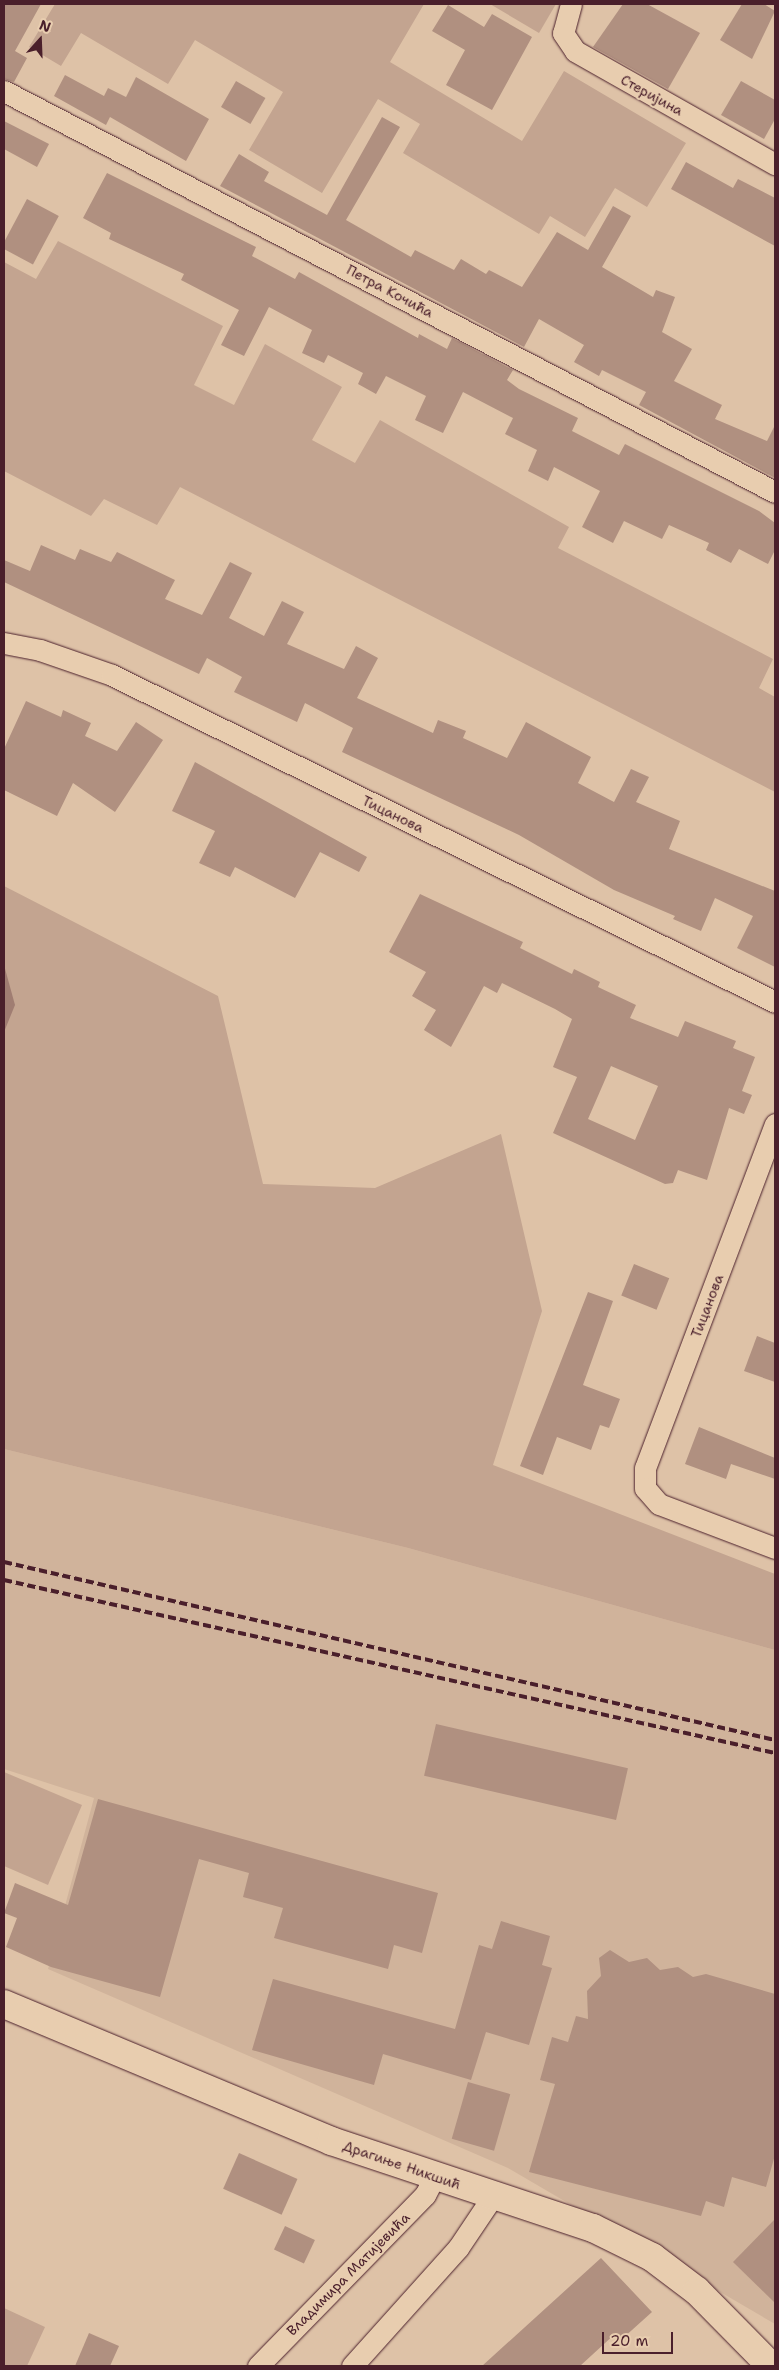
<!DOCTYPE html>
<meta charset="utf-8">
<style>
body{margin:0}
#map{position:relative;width:779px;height:2370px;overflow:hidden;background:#dec2a7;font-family:"Shantell Sans",sans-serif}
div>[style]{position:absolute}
.built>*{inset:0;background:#d0b39b}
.green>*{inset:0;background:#c3a490}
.water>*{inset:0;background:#a07d72}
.building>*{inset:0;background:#b09080;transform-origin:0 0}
.roads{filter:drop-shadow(0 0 1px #4a1f2b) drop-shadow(0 0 1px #4a1f2b)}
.street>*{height:21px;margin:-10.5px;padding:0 10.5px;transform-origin:10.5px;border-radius:10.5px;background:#e8cdaf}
.secondary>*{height:28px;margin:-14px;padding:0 14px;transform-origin:14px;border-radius:14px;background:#e8cdaf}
.rail>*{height:4px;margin-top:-2px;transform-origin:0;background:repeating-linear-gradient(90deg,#4a1f2b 0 8px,transparent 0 12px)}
span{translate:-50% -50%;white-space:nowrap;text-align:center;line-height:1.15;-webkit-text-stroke:4px #e8cdaf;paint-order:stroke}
.street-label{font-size:14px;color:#4a1f2b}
.frame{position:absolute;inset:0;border:5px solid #4a1f2b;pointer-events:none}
.north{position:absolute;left:15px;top:15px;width:50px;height:50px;-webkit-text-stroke:4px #e8cdaf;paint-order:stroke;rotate:20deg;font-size:14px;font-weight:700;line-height:20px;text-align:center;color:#4a1f2b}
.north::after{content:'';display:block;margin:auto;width:18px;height:22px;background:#4a1f2b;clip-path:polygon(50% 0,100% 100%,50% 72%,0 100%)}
.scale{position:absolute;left:602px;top:2332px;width:71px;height:22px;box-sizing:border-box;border:2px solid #4a1f2b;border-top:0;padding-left:6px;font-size:15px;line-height:18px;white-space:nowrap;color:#4a1f2b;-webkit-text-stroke:4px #e8cdaf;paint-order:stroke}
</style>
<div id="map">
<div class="built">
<div style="clip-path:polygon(4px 1449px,408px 1548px,775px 1650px,775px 2324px,508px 2168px,48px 1969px,94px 1798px,4px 1769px)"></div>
</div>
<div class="green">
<div style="clip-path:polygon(55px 4px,424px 4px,390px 62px,522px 141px,564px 71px,686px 143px,647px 207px,615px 188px,585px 237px,550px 216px,539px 234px,403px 153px,420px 124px,378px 99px,322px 193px,249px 150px,283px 92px,195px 40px,168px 84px,81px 33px,61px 66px,29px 47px)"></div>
<div style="clip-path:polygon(490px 4px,556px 4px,539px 33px)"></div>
<div style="clip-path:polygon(58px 241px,223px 326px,194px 385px,234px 405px,265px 344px,342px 387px,312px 440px,355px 463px,380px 420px,569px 527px,558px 548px,773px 659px,759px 688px,775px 697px,775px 792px,180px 487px,157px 525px,104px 499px,91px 516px,4px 471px,4px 262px,36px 279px)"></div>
<div style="clip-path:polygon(4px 886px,218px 996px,263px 1184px,375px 1188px,501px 1134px,542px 1311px,493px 1465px,775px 1574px,775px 1650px,408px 1548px,4px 1449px)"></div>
<div style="clip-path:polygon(4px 1772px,82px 1805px,48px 1885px,4px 1866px)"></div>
<div style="clip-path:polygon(4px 2308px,45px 2327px,27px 2366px,4px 2366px)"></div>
</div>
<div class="water">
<div style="clip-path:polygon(4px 965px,15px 1005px,4px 1032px)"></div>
</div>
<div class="building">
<div style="clip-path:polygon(4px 4px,41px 4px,15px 51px,27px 58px,14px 82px,4px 79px)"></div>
<div style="clip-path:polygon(623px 4px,647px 4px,700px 33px,668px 89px,593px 47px)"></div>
<div style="clip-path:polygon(742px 4px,764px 4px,775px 11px,752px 59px,720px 40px)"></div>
<div style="clip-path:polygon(448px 5px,484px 27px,492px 14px,532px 37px,492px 110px,446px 85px,465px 50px,432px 31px)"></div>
<div style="clip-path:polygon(65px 75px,104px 96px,108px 88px,126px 97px,136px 77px,209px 119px,186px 161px,110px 117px,106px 125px,54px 96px)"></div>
<div style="left:236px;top:81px;width:34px;height:30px;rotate:30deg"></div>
<div style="clip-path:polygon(741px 81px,775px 100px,775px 119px,764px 139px,721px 115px)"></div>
<div style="clip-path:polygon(382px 117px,400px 127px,346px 220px,411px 257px,415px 250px,454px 270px,461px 259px,486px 274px,489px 270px,522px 287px,557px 232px,588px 250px,613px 206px,631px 216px,602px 267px,653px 297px,656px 290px,675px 297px,662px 332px,692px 349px,674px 381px,722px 405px,715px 419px,767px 441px,775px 425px,775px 478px,639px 405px,646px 392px,602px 370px,599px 376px,574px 362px,584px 345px,539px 319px,524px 347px,220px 186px,239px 154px,269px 172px,264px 181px,327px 215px)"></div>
<div style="clip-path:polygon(4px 121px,49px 144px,37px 167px,4px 149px)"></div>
<div style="clip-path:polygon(686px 162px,733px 188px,738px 179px,775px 198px,775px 246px,671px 189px)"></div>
<div style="clip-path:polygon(107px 173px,256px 247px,252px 256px,295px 279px,299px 272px,418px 338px,419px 334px,447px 349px,452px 338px,513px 370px,507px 380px,519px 389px,578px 418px,572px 431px,619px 455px,625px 444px,759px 511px,775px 523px,775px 550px,768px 564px,739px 549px,731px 563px,706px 550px,709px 543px,669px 525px,662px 539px,624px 521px,613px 543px,582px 527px,600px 491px,554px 467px,548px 481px,528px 471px,537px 450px,505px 434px,513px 418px,463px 392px,443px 433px,415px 420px,426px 396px,386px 376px,376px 394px,358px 384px,363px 373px,328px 355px,324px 363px,302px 353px,312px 330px,269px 307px,244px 356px,221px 345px,239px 310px,181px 280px,184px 274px,109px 239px,111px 233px,83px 218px)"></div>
<div style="left:27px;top:199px;width:36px;height:55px;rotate:28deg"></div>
<div style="clip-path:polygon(41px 545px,75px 560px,80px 549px,111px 562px,117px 552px,175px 580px,165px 599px,202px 615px,230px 562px,252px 573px,229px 618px,264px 636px,282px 601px,304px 612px,287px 644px,344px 669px,356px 646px,378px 658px,357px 698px,433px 733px,438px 720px,466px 731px,463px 738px,507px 758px,526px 722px,591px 757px,578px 783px,614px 802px,631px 769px,649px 777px,636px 802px,680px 821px,669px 849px,775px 891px,775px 967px,737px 948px,753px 916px,715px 898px,701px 931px,673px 919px,675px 916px,614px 890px,519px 835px,342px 752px,353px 728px,305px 703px,297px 722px,234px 692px,242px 677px,207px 658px,199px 674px,4px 582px,4px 560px,30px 571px)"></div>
<div style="clip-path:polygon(26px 701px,61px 717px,63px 710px,91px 723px,85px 736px,117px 751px,136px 722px,163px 740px,115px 812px,73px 783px,57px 816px,4px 790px,4px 749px)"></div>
<div style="clip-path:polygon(195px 762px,367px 857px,359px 872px,320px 852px,295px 898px,235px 867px,230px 877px,199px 863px,215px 831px,172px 811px)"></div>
<div style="clip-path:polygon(evenodd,420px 894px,523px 942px,520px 948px,572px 974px,574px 969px,600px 982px,598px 987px,636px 1005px,630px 1018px,678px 1037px,685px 1021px,736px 1041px,733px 1048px,755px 1057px,742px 1091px,752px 1095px,744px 1114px,729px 1108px,707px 1180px,678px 1170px,673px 1183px,665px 1184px,553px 1133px,577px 1077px,553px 1067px,572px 1019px,555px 1009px,502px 983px,497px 993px,484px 986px,451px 1047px,424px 1030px,436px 1010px,412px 996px,426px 972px,389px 952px,420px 894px,611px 1066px,658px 1086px,635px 1140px,588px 1119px,611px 1066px)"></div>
<div style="left:634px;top:1264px;width:38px;height:34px;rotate:22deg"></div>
<div style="clip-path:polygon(588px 1292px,613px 1301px,583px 1385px,620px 1399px,609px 1428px,600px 1425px,591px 1450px,557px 1437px,543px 1475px,520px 1466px)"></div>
<div style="clip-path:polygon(757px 1336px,775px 1343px,775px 1382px,744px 1371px)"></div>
<div style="clip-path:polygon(699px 1427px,775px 1458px,775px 1479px,731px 1464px,726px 1479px,685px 1464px)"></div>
<div style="left:436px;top:1724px;width:197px;height:53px;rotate:13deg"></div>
<div style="clip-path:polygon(98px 1799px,438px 1893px,422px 1953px,394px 1945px,388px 1969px,274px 1938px,283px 1908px,243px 1897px,249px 1873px,199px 1859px,160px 1997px,51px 1967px,6px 1947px,17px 1918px,4px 1913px,15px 1883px,68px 1905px)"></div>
<div style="clip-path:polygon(501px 1921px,550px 1936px,542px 1965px,552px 1968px,529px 2045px,486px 2032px,471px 2080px,383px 2054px,374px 2085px,252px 2050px,273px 1979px,455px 2029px,479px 1945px,492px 1949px)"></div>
<div style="clip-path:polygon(610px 1950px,629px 1962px,647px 1958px,660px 1970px,678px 1967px,693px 1977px,706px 1974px,775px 1994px,775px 2155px,766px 2187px,732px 2177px,724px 2207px,706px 2201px,701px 2216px,529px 2172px,555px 2084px,540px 2080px,552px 2037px,568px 2042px,576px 2016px,588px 2019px,587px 1991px,601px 1976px,599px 1958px)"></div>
<div style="left:468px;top:2082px;width:44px;height:59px;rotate:16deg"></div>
<div style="left:239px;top:2153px;width:64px;height:39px;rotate:24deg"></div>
<div style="clip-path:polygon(775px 2219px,775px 2303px,733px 2262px)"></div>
<div style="left:285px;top:2226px;width:33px;height:26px;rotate:25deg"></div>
<div style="clip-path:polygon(601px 2258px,652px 2312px,622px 2339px,616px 2333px,580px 2366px,482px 2366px)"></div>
<div style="clip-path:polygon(89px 2333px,119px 2346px,110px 2366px,75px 2366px)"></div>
</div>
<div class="roads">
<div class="street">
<div style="left:571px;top:4px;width:30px;rotate:105deg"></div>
<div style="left:563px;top:33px;width:22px;rotate:56deg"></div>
<div style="left:575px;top:51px;width:230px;rotate:29.5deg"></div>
<div style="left:4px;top:91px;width:869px;rotate:27.48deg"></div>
<div style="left:4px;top:643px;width:37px;rotate:11deg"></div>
<div style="left:40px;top:650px;width:76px;rotate:19.1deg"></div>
<div style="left:112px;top:675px;width:739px;rotate:26.25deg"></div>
<div style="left:775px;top:1124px;width:368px;rotate:110.7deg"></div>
<div style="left:645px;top:1468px;width:20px;rotate:90deg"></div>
<div style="left:645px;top:1488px;width:21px;rotate:49deg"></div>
<div style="left:659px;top:1504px;width:124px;rotate:20.8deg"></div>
<div style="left:258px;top:2366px;width:239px;rotate:-45.7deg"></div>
<div style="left:425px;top:2195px;width:20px;rotate:-63deg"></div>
<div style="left:352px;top:2366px;width:159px;rotate:-48.1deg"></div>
<div style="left:458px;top:2248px;width:63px;rotate:-56.1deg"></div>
</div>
<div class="secondary">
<div style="left:4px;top:2004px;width:355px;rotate:22.7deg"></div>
<div style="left:331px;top:2141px;width:276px;rotate:18.4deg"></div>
<div style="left:593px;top:2228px;width:66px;rotate:26.2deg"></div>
<div style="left:652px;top:2257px;width:56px;rotate:37.1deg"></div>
<div style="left:697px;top:2291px;width:105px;rotate:45.4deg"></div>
</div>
</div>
<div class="rail">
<div style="left:4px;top:1562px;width:791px;rotate:13deg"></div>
<div style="left:4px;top:1580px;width:790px;rotate:12.65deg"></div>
</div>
<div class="street-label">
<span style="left:652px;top:95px;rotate:29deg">Стеријина</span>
<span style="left:390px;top:291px;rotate:28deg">Петра Кочића</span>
<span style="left:393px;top:814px;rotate:26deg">Тицанова</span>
<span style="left:707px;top:1306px;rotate:-69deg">Тицанова</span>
<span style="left:402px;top:2165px;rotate:19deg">Драгиње Никшић</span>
<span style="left:348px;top:2274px;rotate:-45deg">Владимира Матијевића</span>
</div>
<div class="frame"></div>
<div class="north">N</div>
<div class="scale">20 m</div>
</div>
